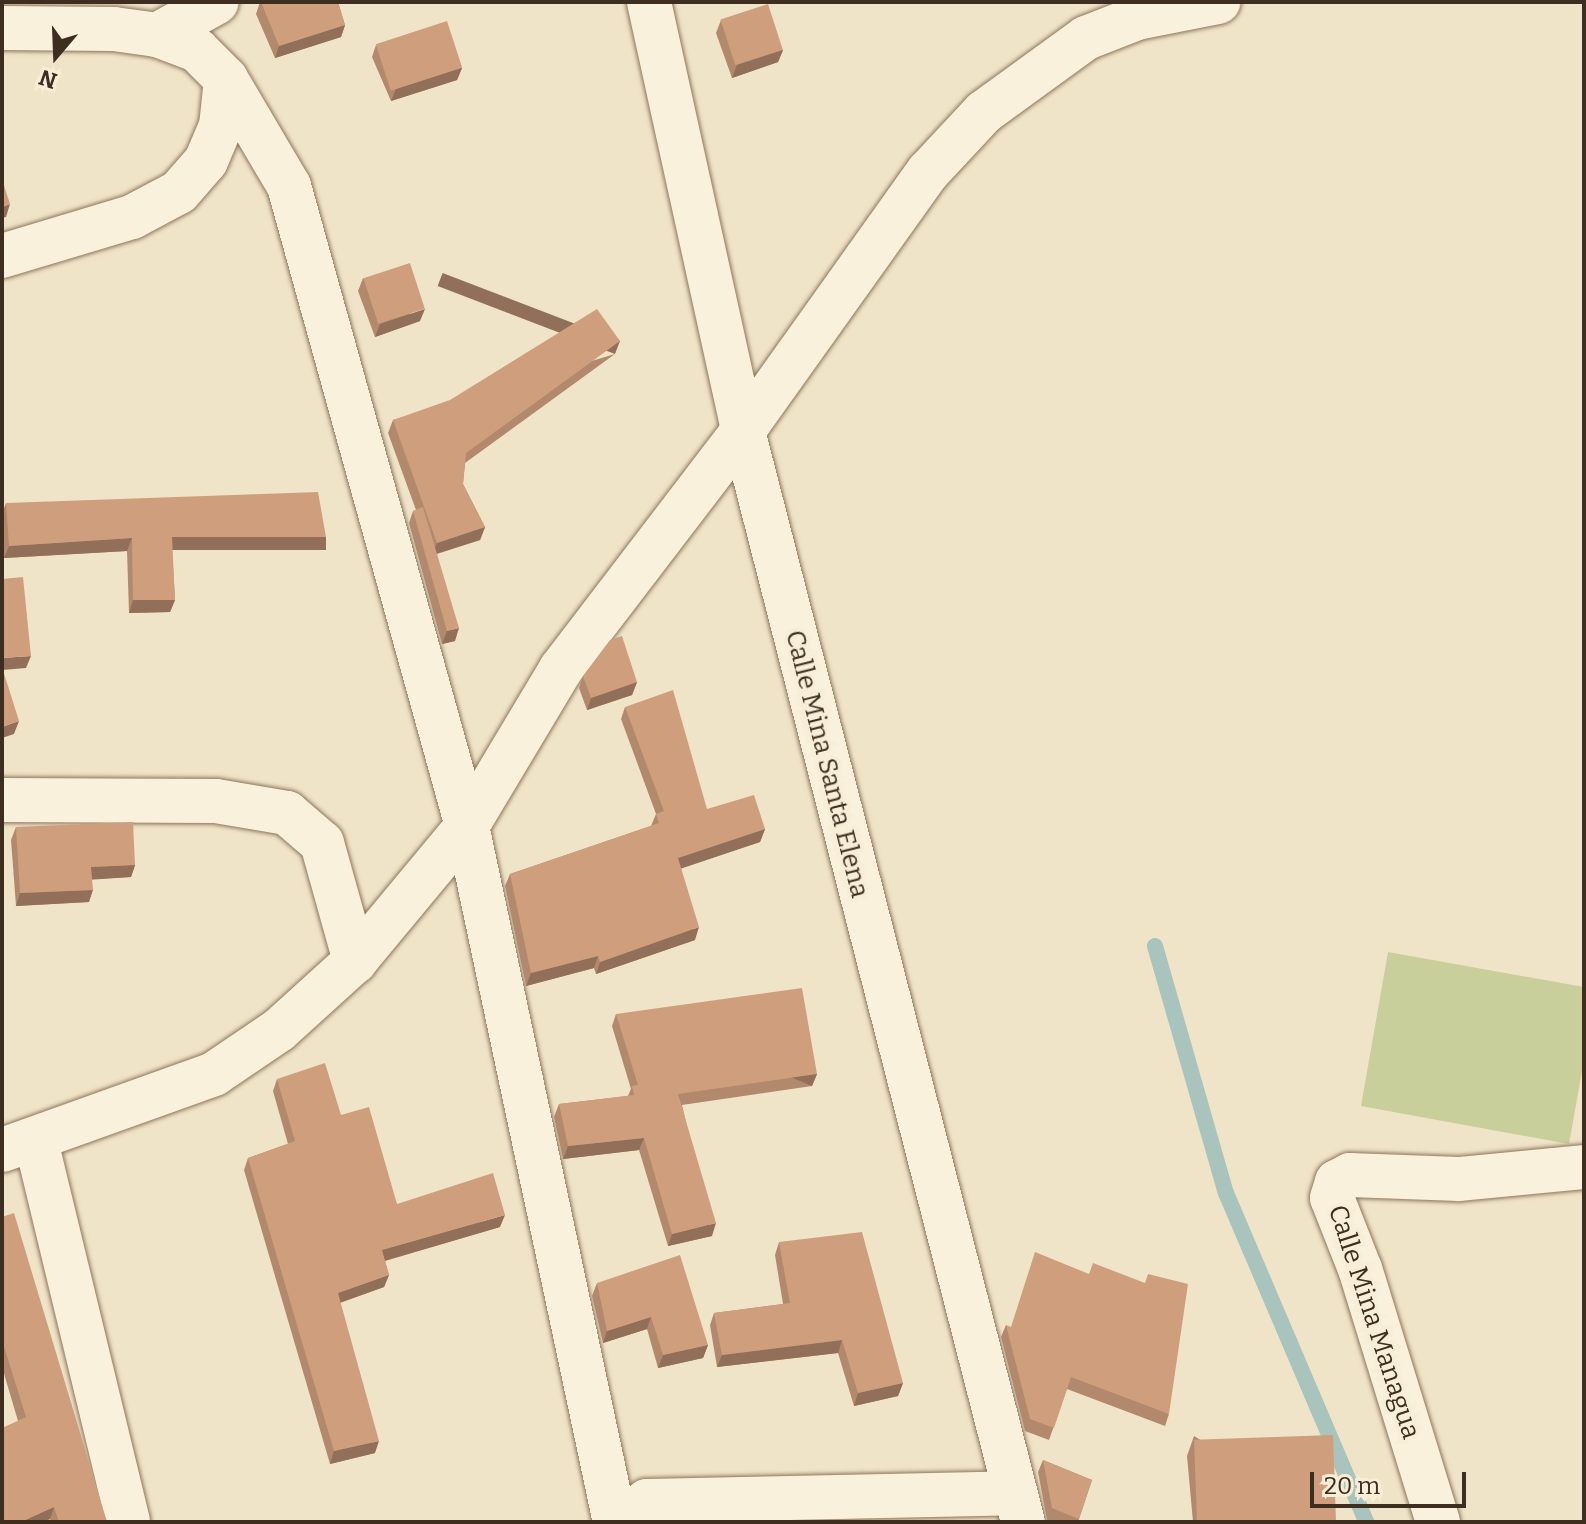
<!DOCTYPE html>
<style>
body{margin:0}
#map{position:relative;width:1586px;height:1524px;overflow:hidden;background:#f0e4c8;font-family:Bitter,serif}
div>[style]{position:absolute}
.green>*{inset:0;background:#c9cf9b}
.stream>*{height:16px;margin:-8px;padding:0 8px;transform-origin:8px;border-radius:8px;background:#a9c4bc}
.roads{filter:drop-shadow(0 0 2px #8d765c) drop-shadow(0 0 2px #8d765c)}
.minor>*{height:44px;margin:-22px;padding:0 22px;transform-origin:22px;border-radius:22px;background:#faf1dc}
.wall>*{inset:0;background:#b2896c}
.shaded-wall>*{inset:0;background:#916f58;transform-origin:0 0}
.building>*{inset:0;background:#cf9f7d;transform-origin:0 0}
span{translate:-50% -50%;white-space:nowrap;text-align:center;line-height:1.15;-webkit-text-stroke:8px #f7eed8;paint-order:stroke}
.street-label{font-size:26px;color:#3d2e20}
.frame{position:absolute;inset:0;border:4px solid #3d2e20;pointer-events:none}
.north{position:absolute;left:16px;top:16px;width:80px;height:80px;-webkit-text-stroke:6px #f7eed8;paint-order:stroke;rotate:199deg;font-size:22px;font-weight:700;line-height:32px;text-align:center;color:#3d2e20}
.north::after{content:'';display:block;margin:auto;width:28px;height:36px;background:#3d2e20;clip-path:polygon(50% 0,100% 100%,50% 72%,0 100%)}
.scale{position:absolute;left:1310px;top:1472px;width:156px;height:36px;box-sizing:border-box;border:4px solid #3d2e20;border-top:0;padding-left:10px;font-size:24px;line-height:28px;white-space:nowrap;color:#3d2e20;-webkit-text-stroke:6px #f7eed8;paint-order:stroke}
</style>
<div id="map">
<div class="green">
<div style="clip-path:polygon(1388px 952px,1584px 987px,1584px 1060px,1569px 1144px,1361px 1106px)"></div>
</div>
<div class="stream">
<div style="left:1155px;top:946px;width:257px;rotate:74deg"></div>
<div style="left:1226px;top:1193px;width:358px;rotate:66.9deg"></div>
</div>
<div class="roads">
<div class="minor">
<div style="left:649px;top:2px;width:439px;rotate:77.6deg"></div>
<div style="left:743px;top:431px;width:1126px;rotate:75.61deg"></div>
<div style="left:2px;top:28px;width:112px;rotate:0.5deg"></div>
<div style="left:114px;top:29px;width:43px;rotate:7.9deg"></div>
<div style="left:157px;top:35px;width:43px;rotate:20.6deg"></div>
<div style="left:197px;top:50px;width:41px;rotate:45deg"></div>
<div style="left:226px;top:79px;width:124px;rotate:59.5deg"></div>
<div style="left:289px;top:186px;width:664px;rotate:74.46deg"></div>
<div style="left:467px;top:826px;width:712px;rotate:78deg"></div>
<div style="left:157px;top:35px;width:68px;rotate:-28.8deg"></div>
<div style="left:2px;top:256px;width:136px;rotate:-16.7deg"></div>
<div style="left:132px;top:217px;width:53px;rotate:-28deg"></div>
<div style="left:179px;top:192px;width:41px;rotate:-48.9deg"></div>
<div style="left:206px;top:161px;width:38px;rotate:-67deg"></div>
<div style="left:221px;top:126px;width:47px;rotate:-83.9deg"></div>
<div style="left:2px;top:800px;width:214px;rotate:0.3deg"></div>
<div style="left:216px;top:801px;width:72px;rotate:9.6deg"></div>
<div style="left:287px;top:813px;width:46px;rotate:40.6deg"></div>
<div style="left:322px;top:843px;width:123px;rotate:74.4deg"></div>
<div style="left:36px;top:1141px;width:392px;rotate:76.4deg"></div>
<div style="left:2px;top:1150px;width:225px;rotate:-19.7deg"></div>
<div style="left:214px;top:1074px;width:78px;rotate:-34.1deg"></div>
<div style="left:279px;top:1030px;width:103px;rotate:-42.2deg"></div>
<div style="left:355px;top:961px;width:175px;rotate:-50.3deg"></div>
<div style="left:467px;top:826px;width:183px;rotate:-59.1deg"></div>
<div style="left:561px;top:669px;width:300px;rotate:-52.6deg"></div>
<div style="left:743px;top:431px;width:318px;rotate:-54.5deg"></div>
<div style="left:928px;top:172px;width:82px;rotate:-47deg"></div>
<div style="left:984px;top:112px;width:126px;rotate:-36deg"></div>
<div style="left:1086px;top:38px;width:55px;rotate:-21.4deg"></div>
<div style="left:1137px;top:18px;width:83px;rotate:-11.2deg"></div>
<div style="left:620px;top:1522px;width:34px;rotate:-38deg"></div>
<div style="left:647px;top:1501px;width:368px;rotate:-1.2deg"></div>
<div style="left:1438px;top:1522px;width:265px;rotate:-107.1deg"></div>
<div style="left:1360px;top:1269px;width:76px;rotate:-111.5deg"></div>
<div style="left:1332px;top:1198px;width:17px;rotate:-73deg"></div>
<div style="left:1337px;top:1182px;width:15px;rotate:-28deg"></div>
<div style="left:1350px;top:1175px;width:109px;rotate:2.1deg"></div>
<div style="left:1459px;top:1179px;width:126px;rotate:-5.5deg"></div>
</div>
</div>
<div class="wall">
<div style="clip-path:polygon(260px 2px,338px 2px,345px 25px,341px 37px,275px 58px,256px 14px)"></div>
<div style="clip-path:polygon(721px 20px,783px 50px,778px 62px,732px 78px,716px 33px)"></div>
<div style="clip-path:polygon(376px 45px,462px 68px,457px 80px,391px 101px,372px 57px)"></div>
<div style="clip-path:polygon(363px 278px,420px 321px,375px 337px,358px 291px)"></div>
<div style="clip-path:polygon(615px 354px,465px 463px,463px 484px,485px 527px,480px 540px,437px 554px,455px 641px,442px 644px,409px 523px,413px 511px,416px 510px,388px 433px,393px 420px)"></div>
<div style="clip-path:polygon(6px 503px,321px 549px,172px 549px,175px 600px,170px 612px,129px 613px,127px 551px,4px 558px,2px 514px)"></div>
<div style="clip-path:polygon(583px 676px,637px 682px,632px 695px,587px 710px,579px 688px)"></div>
<div style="clip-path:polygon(625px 707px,707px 809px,765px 829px,760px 842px,681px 868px,695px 940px,596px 974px,594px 968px,526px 986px,505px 886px,510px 874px,651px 826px,656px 814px,621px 719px)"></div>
<div style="clip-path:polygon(16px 827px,135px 865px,131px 877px,92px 879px,89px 902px,16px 906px,11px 840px)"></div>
<div style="clip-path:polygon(616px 1014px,817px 1074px,812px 1086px,682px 1105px,712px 1236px,668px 1246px,639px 1150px,563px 1159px,554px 1117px,559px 1104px,628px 1096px,631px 1089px,612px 1026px)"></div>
<div style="clip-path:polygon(277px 1079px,341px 1115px,397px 1204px,500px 1227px,385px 1261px,389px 1275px,384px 1287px,340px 1303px,375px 1453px,330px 1464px,244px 1170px,248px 1158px,288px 1144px,273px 1091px)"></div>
<div style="clip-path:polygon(2px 1217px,107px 1522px,51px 1522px,50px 1519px,43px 1522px,2px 1522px,18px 1421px,2px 1367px)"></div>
<div style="clip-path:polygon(779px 1242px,903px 1383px,898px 1396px,854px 1406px,838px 1353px,717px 1367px,710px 1325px,714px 1313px,783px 1304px,775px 1255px)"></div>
<div style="clip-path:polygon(597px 1283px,708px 1345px,703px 1358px,658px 1368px,647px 1329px,603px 1343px,592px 1296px)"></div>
<div style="clip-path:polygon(1006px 1325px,1169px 1414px,1165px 1426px,1067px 1389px,1049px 1440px,1025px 1431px,1001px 1337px)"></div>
<div style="clip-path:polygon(1194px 1436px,1336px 1522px,1193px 1522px,1187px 1456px)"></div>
<div style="clip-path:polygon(1043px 1460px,1092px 1480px,1078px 1522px,1051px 1522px,1047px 1520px,1038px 1472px)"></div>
</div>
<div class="shaded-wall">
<div style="clip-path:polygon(345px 25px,341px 37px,275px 58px,279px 46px)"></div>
<div style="clip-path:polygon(783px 50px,778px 62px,732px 78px,737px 65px)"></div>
<div style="clip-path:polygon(462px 68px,457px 80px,391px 101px,396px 89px)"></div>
<div style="clip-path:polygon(10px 204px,6px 217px,2px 218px,2px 207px)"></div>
<div style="clip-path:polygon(425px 309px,420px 321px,375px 337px,380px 324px)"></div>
<div style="left:620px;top:341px;width:14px;height:190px;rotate:111deg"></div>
<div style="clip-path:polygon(485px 527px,480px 540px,432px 555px,437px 543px)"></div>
<div style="left:172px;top:537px;width:154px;height:13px"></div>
<div style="clip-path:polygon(132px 538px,127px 551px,4px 558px,9px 546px)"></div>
<div style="clip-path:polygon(133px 600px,175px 600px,170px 612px,129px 613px)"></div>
<div style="clip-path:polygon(459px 628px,455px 641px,442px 644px,447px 631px)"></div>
<div style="clip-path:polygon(31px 656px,26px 668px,2px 670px,2px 658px)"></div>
<div style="clip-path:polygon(637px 682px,632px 695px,587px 710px,591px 698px)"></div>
<div style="clip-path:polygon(19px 721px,14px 734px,2px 738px,2px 727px)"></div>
<div style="clip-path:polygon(765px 829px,760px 842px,674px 871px,678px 858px)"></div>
<div style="clip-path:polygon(135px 865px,131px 877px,87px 880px,91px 867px)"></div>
<div style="clip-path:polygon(93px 890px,89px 902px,16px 906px,20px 893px)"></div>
<div style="clip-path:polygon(699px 927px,695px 940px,596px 974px,600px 962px)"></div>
<div style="clip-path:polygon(598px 956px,594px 968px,526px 986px,531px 973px)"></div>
<div style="left:817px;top:1074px;width:13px;height:140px;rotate:113deg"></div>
<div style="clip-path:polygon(644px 1138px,639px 1150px,563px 1159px,568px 1146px)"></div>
<div style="clip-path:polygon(505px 1215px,500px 1227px,377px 1263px,382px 1250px)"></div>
<div style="clip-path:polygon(716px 1223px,712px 1236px,668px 1246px,672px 1234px)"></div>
<div style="clip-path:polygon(389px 1275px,384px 1287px,333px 1305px,338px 1293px)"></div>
<div style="clip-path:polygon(651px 1317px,647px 1329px,603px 1343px,607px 1331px)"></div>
<div style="clip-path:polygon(842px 1340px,838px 1353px,717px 1367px,722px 1355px)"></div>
<div style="clip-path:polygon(708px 1345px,703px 1358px,658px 1368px,663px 1355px)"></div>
<div style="clip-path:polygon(903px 1383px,898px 1396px,854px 1406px,858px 1393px)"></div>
<div style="clip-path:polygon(379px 1441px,375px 1453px,330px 1464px,334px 1451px)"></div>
<div style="clip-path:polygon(54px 1507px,50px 1519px,43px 1522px,21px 1522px)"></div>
</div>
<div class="building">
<div style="clip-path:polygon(261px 2px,338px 2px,345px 25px,279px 46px)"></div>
<div style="left:768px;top:4px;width:48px;height:50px;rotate:72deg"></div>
<div style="left:447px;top:21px;width:49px;height:75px;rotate:72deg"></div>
<div style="clip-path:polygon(2px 179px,10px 204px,2px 207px)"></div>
<div style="left:410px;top:263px;width:48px;height:49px;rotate:72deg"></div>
<div style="clip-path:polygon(597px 309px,620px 341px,466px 453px,463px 484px,485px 527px,437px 543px,393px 420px,450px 400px)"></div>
<div style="clip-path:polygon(318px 492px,326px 537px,172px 537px,175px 600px,133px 600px,132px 538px,9px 546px,6px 503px)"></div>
<div style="clip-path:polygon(423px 507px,459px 628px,447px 631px,413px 511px)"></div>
<div style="clip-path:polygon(23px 577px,31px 656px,2px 658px,2px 579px)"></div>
<div style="clip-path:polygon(622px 636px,637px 682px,591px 698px,583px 676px,610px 640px)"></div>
<div style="clip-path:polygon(2px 667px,19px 721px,2px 727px)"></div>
<div style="clip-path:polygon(673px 690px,707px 809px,754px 795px,765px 829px,678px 858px,699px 927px,600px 962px,598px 956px,531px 973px,510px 874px,659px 823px,656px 814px,664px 811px,625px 707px)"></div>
<div style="clip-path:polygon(133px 822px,135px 865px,91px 867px,93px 890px,20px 893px,16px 827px)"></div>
<div style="clip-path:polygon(802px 988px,817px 1074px,678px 1094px,716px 1223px,672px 1234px,644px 1138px,568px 1146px,559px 1104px,634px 1095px,632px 1086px,638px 1085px,616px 1014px)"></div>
<div style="clip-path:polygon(325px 1063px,341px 1115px,369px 1107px,397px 1204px,493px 1173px,505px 1215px,382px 1250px,389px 1275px,338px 1293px,379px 1441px,334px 1451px,248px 1158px,295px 1141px,277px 1079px)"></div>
<div style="clip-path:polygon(14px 1213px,107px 1522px,59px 1522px,54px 1507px,21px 1522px,2px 1522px,2px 1428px,26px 1417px,2px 1340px,2px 1217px)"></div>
<div style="clip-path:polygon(862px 1232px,903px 1383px,858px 1393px,842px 1340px,722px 1355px,714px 1313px,790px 1303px,779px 1242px)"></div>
<div style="clip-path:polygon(1035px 1252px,1089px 1274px,1093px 1263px,1145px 1283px,1148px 1274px,1188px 1284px,1169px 1414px,1071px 1377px,1054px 1428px,1030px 1419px,1006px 1325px,1011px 1327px)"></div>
<div style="clip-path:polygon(680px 1255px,708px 1345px,663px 1355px,651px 1317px,607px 1331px,597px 1283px)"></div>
<div style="left:1333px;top:1435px;width:87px;height:139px;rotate:88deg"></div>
<div style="clip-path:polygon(1043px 1460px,1092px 1480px,1079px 1519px,1052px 1508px)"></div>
</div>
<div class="street-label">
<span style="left:827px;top:764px;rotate:76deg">Calle Mina Santa Elena</span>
<span style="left:1374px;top:1322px;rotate:72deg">Calle Mina Managua</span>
</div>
<div class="frame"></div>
<div class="north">N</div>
<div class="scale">20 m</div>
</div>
